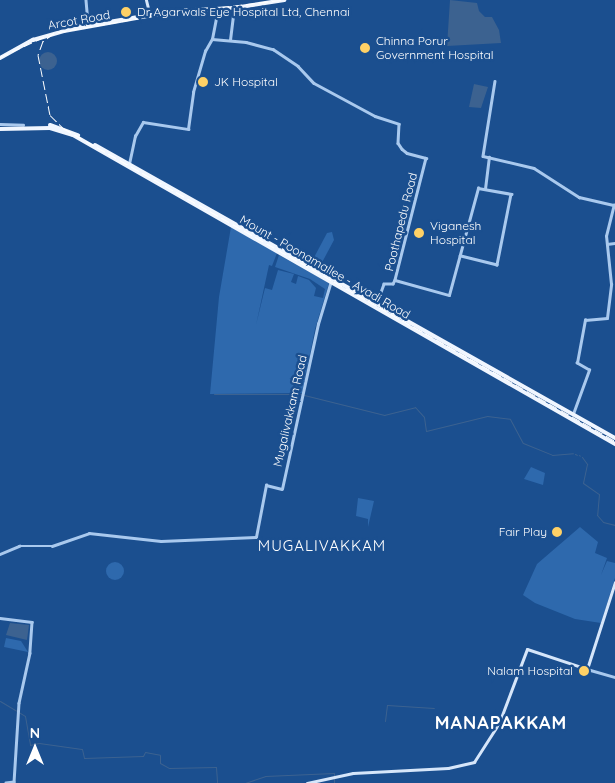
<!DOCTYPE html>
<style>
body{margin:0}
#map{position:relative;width:615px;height:783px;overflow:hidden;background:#1b4f8f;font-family:Quicksand,sans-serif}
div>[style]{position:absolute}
.green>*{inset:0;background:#2e69ad}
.round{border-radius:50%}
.water>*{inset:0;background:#3c6290}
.stream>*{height:1px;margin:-0.5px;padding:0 0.5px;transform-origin:0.5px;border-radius:0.5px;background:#3c6290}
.tertiary>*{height:2.5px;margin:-1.25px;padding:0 1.25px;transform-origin:1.25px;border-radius:1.25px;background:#a9c9ee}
.secondary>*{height:3px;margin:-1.5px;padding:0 1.5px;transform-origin:1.5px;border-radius:1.5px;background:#d6e6fa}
.primary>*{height:4px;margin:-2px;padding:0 2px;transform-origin:2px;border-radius:2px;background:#f0f6ff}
.rail>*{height:1px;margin-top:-0.5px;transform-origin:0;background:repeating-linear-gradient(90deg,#fff 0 9px,transparent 0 13px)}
.dots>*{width:14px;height:14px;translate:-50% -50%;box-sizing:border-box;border:2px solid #1b4f8f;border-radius:50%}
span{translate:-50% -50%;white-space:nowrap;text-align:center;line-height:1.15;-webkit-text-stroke:5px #1b4f8f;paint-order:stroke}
.poi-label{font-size:12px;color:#fff}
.left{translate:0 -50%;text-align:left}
.right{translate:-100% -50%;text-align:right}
.street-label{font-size:12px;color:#fff}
.quarter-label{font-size:15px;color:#fff;letter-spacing:1px}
.district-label{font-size:18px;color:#fff;font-weight:700;letter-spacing:1px}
.north{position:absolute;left:10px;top:723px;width:50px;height:50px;-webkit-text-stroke:4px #1b4f8f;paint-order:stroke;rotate:0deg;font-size:14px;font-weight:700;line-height:20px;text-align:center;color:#fff}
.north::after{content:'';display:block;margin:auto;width:18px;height:22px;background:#fff;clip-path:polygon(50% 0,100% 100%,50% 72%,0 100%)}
</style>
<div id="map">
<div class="green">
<div style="clip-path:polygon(231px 227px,277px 253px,272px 266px,269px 265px,256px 325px,265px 288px,272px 290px,278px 270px,294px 274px,291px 282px,296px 284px,298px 276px,309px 280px,316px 288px,314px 296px,323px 298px,325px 289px,310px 279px,275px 267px,279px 255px,329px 283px,315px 329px,302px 393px,210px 394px,219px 297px)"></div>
<div style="clip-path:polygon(332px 232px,334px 240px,318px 270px,310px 265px,327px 233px)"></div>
<div style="clip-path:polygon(531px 467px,545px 473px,543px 485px,524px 479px)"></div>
<div style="clip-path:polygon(358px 498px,374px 501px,368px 527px,368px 519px,356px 516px)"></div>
<div style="clip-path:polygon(580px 527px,598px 542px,595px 553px,607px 558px,601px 575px,607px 561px,615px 563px,615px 578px,601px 623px,575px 619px,535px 603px,523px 595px,537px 564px)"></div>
<div class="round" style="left:106px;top:562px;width:18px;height:18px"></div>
<div style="clip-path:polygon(6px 638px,21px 641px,28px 652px,4px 647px)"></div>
</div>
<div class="water">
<div style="clip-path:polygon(450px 0,477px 3px,479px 11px,485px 17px,492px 17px,499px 30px,501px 43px,447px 46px)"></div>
<div class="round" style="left:39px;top:52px;width:18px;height:18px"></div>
<div style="clip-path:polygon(474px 84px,488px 87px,481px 108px,469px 107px)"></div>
<div style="clip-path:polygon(10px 623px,29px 625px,27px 640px,6px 635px)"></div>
</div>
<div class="stream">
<div style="left:214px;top:394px;width:86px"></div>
<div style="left:300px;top:394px;width:87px;rotate:14deg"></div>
<div style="left:384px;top:415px;width:32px;rotate:-14deg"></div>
<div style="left:415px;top:407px;width:13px;rotate:48deg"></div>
<div style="left:424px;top:417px;width:14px;rotate:82deg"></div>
<div style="left:426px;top:431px;width:63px;rotate:-13.8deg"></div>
<div style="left:487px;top:416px;width:23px;rotate:7deg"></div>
<div style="left:510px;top:419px;width:27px;rotate:62deg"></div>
<div style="left:523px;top:443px;width:31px;rotate:22deg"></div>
<div style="left:552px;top:455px;width:21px;rotate:-5deg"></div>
<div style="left:575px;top:454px;width:2px;rotate:27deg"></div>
<div style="left:579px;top:455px;width:1px;rotate:45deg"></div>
<div style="left:582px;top:457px;width:9px;rotate:54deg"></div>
<div style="left:587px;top:464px;width:19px;rotate:102deg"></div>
<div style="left:583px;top:483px;width:19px;rotate:35deg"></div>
<div style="left:599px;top:494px;width:21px;rotate:95deg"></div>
<div style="left:597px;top:515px;width:9px;rotate:49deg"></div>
<div style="left:603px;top:522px;width:12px;rotate:14deg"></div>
<div style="left:0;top:701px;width:29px;rotate:31deg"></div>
<div style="left:25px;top:716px;width:29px;rotate:80deg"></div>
<div style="left:30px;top:745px;width:9px;rotate:-13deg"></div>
<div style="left:39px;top:743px;width:43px;rotate:7.9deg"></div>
<div style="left:82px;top:749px;width:9px;rotate:77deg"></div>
<div style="left:84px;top:758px;width:59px;rotate:-1.9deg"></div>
<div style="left:143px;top:756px;width:4px;rotate:-63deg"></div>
<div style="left:145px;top:752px;width:15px;rotate:11deg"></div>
<div style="left:160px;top:755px;width:8px;rotate:90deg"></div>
<div style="left:160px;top:763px;width:10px;rotate:29deg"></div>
<div style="left:169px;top:768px;width:47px;rotate:-1.2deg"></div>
<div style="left:216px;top:767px;width:16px;rotate:86deg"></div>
<div style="left:385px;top:721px;width:16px;rotate:-83deg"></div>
<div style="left:387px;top:705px;width:47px;rotate:3.7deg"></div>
<div style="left:245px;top:783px;width:21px;rotate:-19deg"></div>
<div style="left:265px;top:776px;width:69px;rotate:-2.5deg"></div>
<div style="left:334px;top:773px;width:10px;rotate:90deg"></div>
</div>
<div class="tertiary">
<div style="left:86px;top:0;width:24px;rotate:85deg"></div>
<div style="left:212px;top:39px;width:34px;rotate:5deg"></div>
<div style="left:246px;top:42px;width:28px;rotate:15deg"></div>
<div style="left:273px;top:49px;width:30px;rotate:34deg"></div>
<div style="left:298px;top:66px;width:23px;rotate:47deg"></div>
<div style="left:314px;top:83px;width:69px;rotate:28.4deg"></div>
<div style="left:375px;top:116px;width:25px;rotate:18deg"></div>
<div style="left:399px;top:124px;width:19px;rotate:93deg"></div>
<div style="left:398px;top:143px;width:7px;rotate:56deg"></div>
<div style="left:402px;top:149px;width:6px;rotate:39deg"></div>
<div style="left:407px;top:153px;width:20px;rotate:15deg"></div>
<div style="left:426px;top:158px;width:126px;rotate:104.3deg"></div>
<div style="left:395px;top:280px;width:4px;rotate:117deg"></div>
<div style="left:393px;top:284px;width:9px;rotate:180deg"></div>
<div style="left:384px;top:284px;width:20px;rotate:110deg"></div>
<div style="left:230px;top:40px;width:32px;rotate:-83deg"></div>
<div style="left:495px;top:81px;width:76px;rotate:99.1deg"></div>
<div style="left:483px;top:156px;width:52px;rotate:13.2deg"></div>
<div style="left:534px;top:168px;width:54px;rotate:32.8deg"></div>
<div style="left:579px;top:197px;width:35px;rotate:13deg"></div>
<div style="left:0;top:124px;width:23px;rotate:2deg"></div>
<div style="left:129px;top:164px;width:29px;rotate:-78deg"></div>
<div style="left:135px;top:136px;width:16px;rotate:-60deg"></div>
<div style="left:143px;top:122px;width:46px;rotate:8.8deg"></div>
<div style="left:188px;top:129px;width:37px;rotate:-82deg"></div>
<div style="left:193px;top:92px;width:43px;rotate:-73.7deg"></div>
<div style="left:205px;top:51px;width:14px;rotate:-60deg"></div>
<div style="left:212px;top:39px;width:31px;rotate:-79deg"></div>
<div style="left:485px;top:189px;width:32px;rotate:-83deg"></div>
<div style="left:607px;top:244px;width:8px;rotate:-7deg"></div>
<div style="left:395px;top:280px;width:56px;rotate:15.5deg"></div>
<div style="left:449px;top:295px;width:111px;rotate:-74.8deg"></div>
<div style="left:478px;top:188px;width:34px;rotate:10deg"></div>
<div style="left:511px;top:194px;width:72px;rotate:101.2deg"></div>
<div style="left:497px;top:265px;width:38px;rotate:-166deg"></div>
<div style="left:573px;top:414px;width:47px;rotate:-70deg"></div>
<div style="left:589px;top:370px;width:14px;rotate:-150deg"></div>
<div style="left:577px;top:363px;width:44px;rotate:-79.5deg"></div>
<div style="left:585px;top:320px;width:22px;rotate:-5deg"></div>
<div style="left:607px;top:318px;width:34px;rotate:-83deg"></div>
<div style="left:611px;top:284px;width:48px;rotate:-95.9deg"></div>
<div style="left:606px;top:236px;width:32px;rotate:-76deg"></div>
<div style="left:0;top:554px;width:21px;rotate:-23deg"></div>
<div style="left:19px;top:546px;width:33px"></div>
<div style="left:52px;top:546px;width:39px;rotate:-19deg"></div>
<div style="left:89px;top:533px;width:72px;rotate:6.3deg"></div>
<div style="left:161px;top:541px;width:95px;rotate:-2.4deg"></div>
<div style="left:256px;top:537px;width:53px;rotate:-79.1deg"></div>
<div style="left:266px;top:485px;width:16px;rotate:14deg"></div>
<div style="left:282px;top:489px;width:169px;rotate:-77.7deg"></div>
<div style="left:318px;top:324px;width:45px;rotate:-73.2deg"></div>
<div style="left:0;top:618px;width:32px;rotate:7deg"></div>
<div style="left:32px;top:622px;width:31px;rotate:94deg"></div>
<div style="left:30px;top:653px;width:51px;rotate:102.4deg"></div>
<div style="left:19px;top:703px;width:79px;rotate:93.6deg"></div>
<div style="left:14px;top:782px;width:8px;rotate:173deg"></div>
<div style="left:587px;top:669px;width:29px;rotate:16deg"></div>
</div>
<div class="secondary">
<div style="left:146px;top:0;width:16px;rotate:76deg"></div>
<div style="left:307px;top:783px;width:47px;rotate:-12.3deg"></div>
<div style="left:353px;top:773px;width:95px;rotate:-3deg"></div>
<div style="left:448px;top:768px;width:27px;rotate:-13deg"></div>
<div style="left:474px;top:762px;width:46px;rotate:-57.3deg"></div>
<div style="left:499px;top:723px;width:79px;rotate:-69.3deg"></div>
<div style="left:527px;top:649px;width:63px;rotate:18.4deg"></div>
<div style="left:587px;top:669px;width:91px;rotate:-72.2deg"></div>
</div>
<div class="primary">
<div style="left:109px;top:22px;width:34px;rotate:-10deg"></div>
<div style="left:80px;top:26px;width:17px;rotate:-10deg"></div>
<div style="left:0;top:58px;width:38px;rotate:-29deg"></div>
<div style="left:33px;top:40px;width:32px;rotate:-16deg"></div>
<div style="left:64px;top:31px;width:113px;rotate:-10.2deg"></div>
<div style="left:175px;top:11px;width:59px;rotate:-2.9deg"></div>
<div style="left:234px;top:8px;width:51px;rotate:-9.1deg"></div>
<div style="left:50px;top:125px;width:30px;rotate:20deg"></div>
<div style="left:0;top:129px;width:50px;rotate:-1.1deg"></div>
<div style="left:50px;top:128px;width:24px;rotate:17deg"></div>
<div style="left:73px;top:135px;width:624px;rotate:29.69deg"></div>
<div style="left:95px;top:145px;width:597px;rotate:29.4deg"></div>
</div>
<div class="rail">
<div style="left:281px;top:0;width:113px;rotate:173.4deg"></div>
<div style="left:169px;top:13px;width:117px;rotate:170.1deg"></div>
<div style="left:54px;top:33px;width:14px;rotate:144deg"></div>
<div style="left:43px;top:41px;width:15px;rotate:110deg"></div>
<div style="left:38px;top:55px;width:61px;rotate:78.7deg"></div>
<div style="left:50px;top:115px;width:18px;rotate:45deg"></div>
<div style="left:63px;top:128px;width:635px;rotate:29.55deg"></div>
<div style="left:0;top:57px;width:53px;rotate:-24.6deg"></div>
</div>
<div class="dots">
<div style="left:126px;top:12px;background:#ffd166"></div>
<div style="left:365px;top:48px;background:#ffd166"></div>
<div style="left:203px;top:82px;background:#ffd166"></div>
<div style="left:419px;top:233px;background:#ffd166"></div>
<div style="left:557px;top:532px;background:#ffd166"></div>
<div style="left:584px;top:671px;background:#ffd166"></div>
</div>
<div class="poi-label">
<span class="left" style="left:137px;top:12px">Dr Agarwals Eye Hospital Ltd, Chennai</span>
<span class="left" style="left:376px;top:48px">Chinna Porur<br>Government Hospital</span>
<span class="left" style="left:214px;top:82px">JK Hospital</span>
<span class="left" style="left:430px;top:233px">Viganesh<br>Hospital</span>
<span class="right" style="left:547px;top:532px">Fair Play</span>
<span class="right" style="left:573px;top:671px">Nalam Hospital</span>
</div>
<div class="street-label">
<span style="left:79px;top:20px;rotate:-10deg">Arcot Road</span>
<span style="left:401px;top:222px;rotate:-76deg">Poothapedu Road</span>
<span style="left:325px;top:267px;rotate:30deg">Mount - Poonamallee - Avadi Road</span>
<span style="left:290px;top:411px;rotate:-77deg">Mugalivakkam Road</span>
</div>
<div class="quarter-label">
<span style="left:322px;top:546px">MUGALIVAKKAM</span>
</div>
<div class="district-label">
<span style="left:501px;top:723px">MANAPAKKAM</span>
</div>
<div class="north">N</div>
</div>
